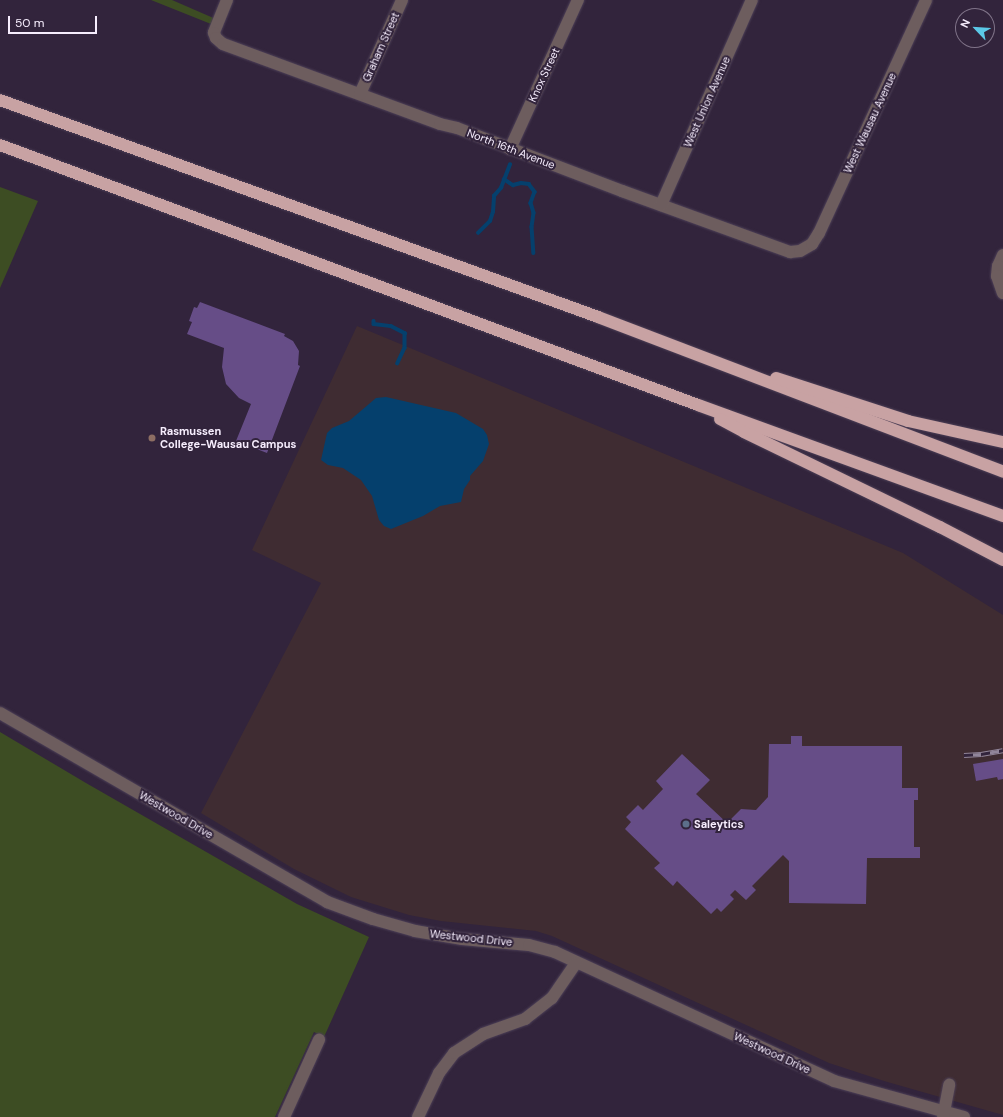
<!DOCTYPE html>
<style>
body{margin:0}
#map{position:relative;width:1003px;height:1117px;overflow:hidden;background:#32243c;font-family:"DM Sans",sans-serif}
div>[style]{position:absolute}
.commercial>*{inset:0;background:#3f2c32}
.green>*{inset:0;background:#3d4d23}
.water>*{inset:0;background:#05406d}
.stream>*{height:3.5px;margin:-1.75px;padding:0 1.75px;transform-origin:1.75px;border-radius:1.75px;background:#05406d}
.building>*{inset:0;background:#664d87}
.roads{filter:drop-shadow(0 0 1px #4d4057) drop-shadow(0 0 1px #4d4057)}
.minor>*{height:12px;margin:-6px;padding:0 6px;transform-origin:6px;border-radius:6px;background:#6d5d5e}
.highway>*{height:12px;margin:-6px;padding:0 6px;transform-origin:6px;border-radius:6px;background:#c8a2a3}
.rail>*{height:4.5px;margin-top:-2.25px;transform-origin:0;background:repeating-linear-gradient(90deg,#32243c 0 9px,#91859a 0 18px);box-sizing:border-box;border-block:1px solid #91859a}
.dots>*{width:11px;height:11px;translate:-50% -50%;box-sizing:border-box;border:2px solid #32243c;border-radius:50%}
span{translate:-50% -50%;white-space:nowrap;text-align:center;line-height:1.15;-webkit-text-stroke:4px #32243c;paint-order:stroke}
.street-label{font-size:11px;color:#f6edfd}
.poi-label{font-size:11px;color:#f6edfd;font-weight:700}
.left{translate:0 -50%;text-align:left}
.north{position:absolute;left:955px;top:8px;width:40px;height:40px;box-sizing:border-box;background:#32243c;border:1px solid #807489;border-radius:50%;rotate:295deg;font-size:11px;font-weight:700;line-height:16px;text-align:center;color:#f6edfd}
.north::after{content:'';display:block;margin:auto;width:14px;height:18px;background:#5bc8e7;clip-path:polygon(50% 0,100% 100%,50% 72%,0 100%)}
.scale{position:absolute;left:8px;top:16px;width:89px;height:18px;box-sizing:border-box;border:2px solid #f6edfd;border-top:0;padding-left:5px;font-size:12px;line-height:14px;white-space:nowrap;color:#f6edfd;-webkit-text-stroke:3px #32243c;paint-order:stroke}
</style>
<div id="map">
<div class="commercial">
<div style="clip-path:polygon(357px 326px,903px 553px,1003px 615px,1003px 1115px,884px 1081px,829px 1063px,552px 936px,536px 931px,441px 921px,409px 915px,351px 897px,294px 869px,201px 813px,321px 583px,252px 550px)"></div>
</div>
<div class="green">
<div style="clip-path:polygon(151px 0,172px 0,218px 20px,216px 26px)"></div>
<div style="clip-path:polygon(0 187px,38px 201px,0 288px)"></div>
<div style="clip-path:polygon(0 732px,86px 783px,297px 904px,369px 937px,324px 1037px,314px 1032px,275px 1117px,0 1117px)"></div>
</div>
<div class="water">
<div style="clip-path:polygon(386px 397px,456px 413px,483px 429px,487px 435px,489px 444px,483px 461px,470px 476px,470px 480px,464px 489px,461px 502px,440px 506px,423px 516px,391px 529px,384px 526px,379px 520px,372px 496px,361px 480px,343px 468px,328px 465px,321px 460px,327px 433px,332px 428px,349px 421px,376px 398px)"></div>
</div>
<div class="stream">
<div style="left:504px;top:179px;width:11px;rotate:34deg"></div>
<div style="left:513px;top:185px;width:8px;rotate:-14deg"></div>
<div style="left:521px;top:183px;width:8px;rotate:7deg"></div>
<div style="left:529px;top:184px;width:10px;rotate:53deg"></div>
<div style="left:535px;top:192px;width:12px;rotate:110deg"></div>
<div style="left:531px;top:203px;width:10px;rotate:73deg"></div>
<div style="left:534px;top:213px;width:14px;rotate:98deg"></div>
<div style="left:532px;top:227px;width:26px;rotate:86deg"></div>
<div style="left:478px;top:233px;width:17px;rotate:-45deg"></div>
<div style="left:490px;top:221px;width:9px;rotate:-72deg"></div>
<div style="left:493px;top:212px;width:16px;rotate:-86deg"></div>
<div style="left:494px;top:196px;width:11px;rotate:-49deg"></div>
<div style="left:501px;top:188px;width:25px;rotate:-69deg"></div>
<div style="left:374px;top:321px;width:3px;rotate:90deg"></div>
<div style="left:374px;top:324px;width:17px;rotate:7deg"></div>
<div style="left:391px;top:326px;width:16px;rotate:27deg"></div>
<div style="left:405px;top:333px;width:15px;rotate:90deg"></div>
<div style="left:405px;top:348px;width:17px;rotate:115deg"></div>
</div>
<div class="building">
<div style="clip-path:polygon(200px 302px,285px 334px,284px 336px,293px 341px,299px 351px,298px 365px,300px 366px,267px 453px,236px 441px,251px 404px,239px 398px,226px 384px,222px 367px,224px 348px,187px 334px,192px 322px,189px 321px,194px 307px,197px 308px)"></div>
<div style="clip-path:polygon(791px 736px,802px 736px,802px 746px,902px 746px,902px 788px,918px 788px,918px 800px,914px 800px,914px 847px,920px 847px,920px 858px,867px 858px,866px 904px,789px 903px,789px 861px,783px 855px,752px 886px,756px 890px,746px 900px,735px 890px,730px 895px,734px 899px,721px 912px,717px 908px,711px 914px,677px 881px,673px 886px,654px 868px,660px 863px,625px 829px,631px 822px,626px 817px,638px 805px,643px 810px,663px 789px,656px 781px,682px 754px,710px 780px,696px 794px,727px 823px,741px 809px,756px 810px,768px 797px,769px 744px,791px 744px)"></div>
<div style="clip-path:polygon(1003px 759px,1003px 779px,998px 780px,997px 777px,976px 781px,973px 764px)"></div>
</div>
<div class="roads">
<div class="minor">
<div style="left:227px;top:0;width:35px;rotate:112deg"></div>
<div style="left:214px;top:33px;width:5px;rotate:68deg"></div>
<div style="left:216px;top:38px;width:9px;rotate:41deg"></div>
<div style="left:223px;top:44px;width:231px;rotate:20.2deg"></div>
<div style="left:440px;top:124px;width:17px;rotate:13deg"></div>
<div style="left:457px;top:128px;width:177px;rotate:20.9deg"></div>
<div style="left:622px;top:191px;width:179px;rotate:20deg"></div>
<div style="left:790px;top:252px;width:10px;rotate:-6deg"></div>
<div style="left:800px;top:251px;width:14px;rotate:-30deg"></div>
<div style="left:812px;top:244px;width:13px;rotate:-58deg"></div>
<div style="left:819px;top:233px;width:256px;rotate:-65.3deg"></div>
<div style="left:360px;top:94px;width:103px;rotate:-65.9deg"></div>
<div style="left:510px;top:149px;width:164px;rotate:-65.5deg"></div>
<div style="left:661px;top:205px;width:224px;rotate:-66.1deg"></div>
<div style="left:1003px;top:255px;width:12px;rotate:114deg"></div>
<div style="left:998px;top:266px;width:10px;rotate:96deg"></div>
<div style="left:997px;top:276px;width:18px;rotate:71deg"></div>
<div style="left:0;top:713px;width:378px;rotate:30deg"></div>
<div style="left:327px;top:902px;width:49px;rotate:20.3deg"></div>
<div style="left:373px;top:919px;width:44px;rotate:15.9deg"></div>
<div style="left:415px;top:931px;width:48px;rotate:9.7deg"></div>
<div style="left:462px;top:939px;width:67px;rotate:5.1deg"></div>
<div style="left:529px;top:945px;width:27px;rotate:15deg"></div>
<div style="left:555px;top:952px;width:307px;rotate:24.8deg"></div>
<div style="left:834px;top:1081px;width:135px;rotate:15.5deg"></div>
<div style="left:284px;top:1117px;width:85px;rotate:-65.6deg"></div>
<div style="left:418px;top:1117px;width:49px;rotate:-64.5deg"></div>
<div style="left:439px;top:1073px;width:25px;rotate:-53deg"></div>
<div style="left:454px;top:1053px;width:35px;rotate:-33deg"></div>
<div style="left:483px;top:1034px;width:45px;rotate:-19.7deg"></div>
<div style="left:525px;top:1019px;width:34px;rotate:-38deg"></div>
<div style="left:552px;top:998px;width:42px;rotate:-55.6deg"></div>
<div style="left:943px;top:1117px;width:33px;rotate:-79deg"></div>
</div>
<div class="highway">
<div style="left:0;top:100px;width:636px;rotate:19.94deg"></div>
<div style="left:598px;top:317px;width:434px;rotate:20.9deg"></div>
<div style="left:0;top:145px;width:745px;rotate:20.43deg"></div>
<div style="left:698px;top:405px;width:325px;rotate:20deg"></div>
<div style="left:776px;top:378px;width:139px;rotate:18deg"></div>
<div style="left:908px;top:421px;width:97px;rotate:12.5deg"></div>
<div style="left:720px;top:419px;width:27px;rotate:28deg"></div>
<div style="left:744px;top:432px;width:218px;rotate:25.9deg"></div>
<div style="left:940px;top:527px;width:71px;rotate:27.6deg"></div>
</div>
</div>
<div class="rail">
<div style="left:964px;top:755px;width:17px;rotate:-3deg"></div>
<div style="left:981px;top:754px;width:22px;rotate:-10deg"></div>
</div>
<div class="dots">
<div style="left:152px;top:438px;background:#8d6e63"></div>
<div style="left:686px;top:824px;background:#5c6f8a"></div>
</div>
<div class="street-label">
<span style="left:381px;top:47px;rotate:-66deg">Graham Street</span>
<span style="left:544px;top:75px;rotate:-65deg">Knox Street</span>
<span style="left:707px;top:102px;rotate:-66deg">West Union Avenue</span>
<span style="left:870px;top:123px;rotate:-65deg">West Wausau Avenue</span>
<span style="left:511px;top:149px;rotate:21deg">North 16th Avenue</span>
<span style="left:176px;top:815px;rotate:30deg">Westwood Drive</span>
<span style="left:471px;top:938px;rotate:6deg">Westwood Drive</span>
<span style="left:772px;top:1053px;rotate:25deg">Westwood Drive</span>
</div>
<div class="poi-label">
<span class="left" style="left:160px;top:438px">Rasmussen<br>College-Wausau Campus</span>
<span class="left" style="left:694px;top:824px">Saleytics</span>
</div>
<div class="north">N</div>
<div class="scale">50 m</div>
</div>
